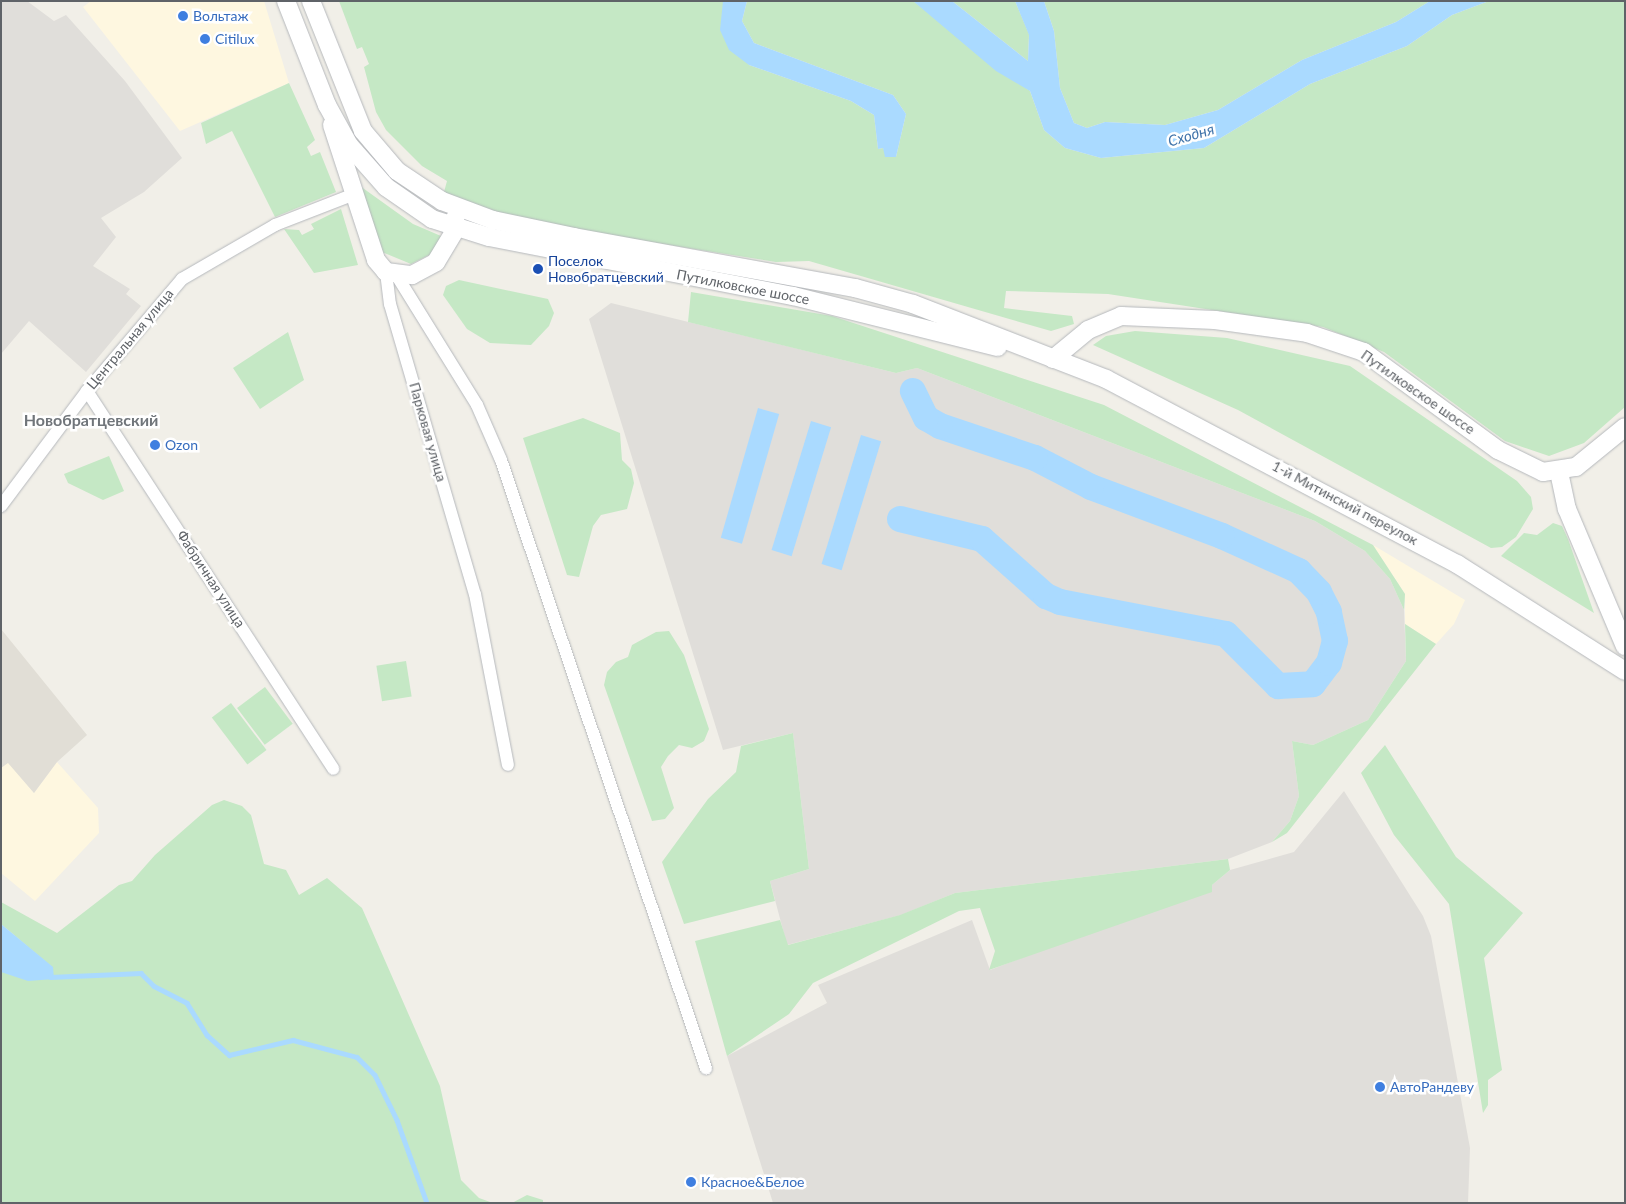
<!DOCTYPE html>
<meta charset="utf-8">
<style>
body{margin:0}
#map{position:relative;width:1626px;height:1204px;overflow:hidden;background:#f1efe8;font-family:Lato,sans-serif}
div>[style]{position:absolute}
.commercial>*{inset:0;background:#fef7e0}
.industrial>*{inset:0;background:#e0deda}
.education>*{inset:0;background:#e1ded6}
.green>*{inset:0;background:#c5e8c5;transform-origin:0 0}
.water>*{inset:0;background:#aadaff;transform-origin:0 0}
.stream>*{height:4.5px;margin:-2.25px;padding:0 2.25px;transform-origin:2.25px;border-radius:2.25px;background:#aadaff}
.river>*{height:26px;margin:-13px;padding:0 13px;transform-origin:13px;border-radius:13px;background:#aadaff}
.roads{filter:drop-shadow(0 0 1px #b5b8bc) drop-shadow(0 0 1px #b5b8bc)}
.street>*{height:12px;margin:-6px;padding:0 6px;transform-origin:6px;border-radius:6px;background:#fff}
.secondary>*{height:18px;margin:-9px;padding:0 9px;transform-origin:9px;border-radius:9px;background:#fff}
.dots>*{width:14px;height:14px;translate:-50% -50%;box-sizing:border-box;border:2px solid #fff;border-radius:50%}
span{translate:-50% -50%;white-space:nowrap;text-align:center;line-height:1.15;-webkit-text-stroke:5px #fff;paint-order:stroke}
.shop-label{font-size:14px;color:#366cbe}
.left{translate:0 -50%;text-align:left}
.transit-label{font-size:14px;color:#164399}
.street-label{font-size:14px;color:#5f6368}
.water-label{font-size:15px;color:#4174aa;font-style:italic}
.quarter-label{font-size:16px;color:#70757a;font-weight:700}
.frame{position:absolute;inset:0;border:2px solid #5f6368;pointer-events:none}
</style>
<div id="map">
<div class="commercial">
<div style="clip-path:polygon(91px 1px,264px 1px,289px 83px,180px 131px,83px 7px)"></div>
<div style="clip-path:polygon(1373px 545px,1465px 600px,1454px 624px,1436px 644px,1405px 624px,1405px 594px)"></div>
<div style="clip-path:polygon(8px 762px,34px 793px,57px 762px,98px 808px,99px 833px,35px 901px,1px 873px,1px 768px)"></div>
</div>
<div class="industrial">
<div style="clip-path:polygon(1px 1px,27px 1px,54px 21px,66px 15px,125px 81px,182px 158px,144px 192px,101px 218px,116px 237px,93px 266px,130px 289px,126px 294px,141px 306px,86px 372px,29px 321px,1px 354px)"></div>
<div style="clip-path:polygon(611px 303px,896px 373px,917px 368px,1315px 521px,1365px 551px,1390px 579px,1404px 610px,1406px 661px,1368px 720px,1313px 745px,1292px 741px,1299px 796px,1290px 821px,1272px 842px,1228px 859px,955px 893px,901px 915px,787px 945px,770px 881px,809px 869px,793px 733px,723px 750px,589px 319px)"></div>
<div style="clip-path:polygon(1344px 791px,1423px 916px,1431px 936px,1470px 1148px,1468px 1203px,773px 1203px,727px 1056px,827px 1003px,818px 985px,972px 920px,990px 970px,1212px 885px,1230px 870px,1294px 852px)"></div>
</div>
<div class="education">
<div style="clip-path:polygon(1px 629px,87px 735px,57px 762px,34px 793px,8px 763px,1px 768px)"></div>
</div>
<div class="green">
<div style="clip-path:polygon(339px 1px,723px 1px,749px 65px,851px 101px,874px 115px,878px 149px,883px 148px,887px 157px,896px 157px,906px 114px,893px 95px,754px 43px,742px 21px,747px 1px,913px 1px,1030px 91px,1044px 130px,1065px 148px,1101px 158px,1204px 148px,1310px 84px,1407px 46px,1452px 15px,1489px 1px,1625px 1px,1625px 407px,1584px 443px,1549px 456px,1505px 441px,1384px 352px,1323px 327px,1108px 294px,1006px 291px,1004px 308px,1072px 316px,1074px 324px,1051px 331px,809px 261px,776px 262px,556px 227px,482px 209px,444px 192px,447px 181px,422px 166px,386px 130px,376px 112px,364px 67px,369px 64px,362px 47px,357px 49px)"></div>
<div style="clip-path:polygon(952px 1px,1015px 1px,1029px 34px,1028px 61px)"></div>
<div style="clip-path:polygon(1044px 1px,1430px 1px,1396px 22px,1302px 60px,1218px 110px,1165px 125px,1105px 122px,1087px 128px,1074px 123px,1060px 88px,1054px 31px)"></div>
<div style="clip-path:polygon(289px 83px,315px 140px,307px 147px,311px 156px,320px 152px,336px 192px,275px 217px,232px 131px,206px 144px,201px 123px)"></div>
<div style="clip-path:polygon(360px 186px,413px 224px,441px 236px,433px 253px,411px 264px,382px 252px)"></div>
<div style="clip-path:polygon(341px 209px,358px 265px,314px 273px,284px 229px,299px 230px,302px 235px,314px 229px,311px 224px)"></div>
<div style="clip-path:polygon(459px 280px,548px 299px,554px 313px,549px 326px,531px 345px,490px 343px,467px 329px,443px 295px,446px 286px)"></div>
<div style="clip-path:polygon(691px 292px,832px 316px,1104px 405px,1373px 545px,1405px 594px,1404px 610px,1390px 579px,1365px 551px,1315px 521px,917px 368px,896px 373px,688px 322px)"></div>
<div style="clip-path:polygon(1135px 331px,1227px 338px,1350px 366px,1517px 481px,1531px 497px,1533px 509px,1516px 537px,1502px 547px,1491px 548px,1238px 410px,1093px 345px,1106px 336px)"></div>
<div style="clip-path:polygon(288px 332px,304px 380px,260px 409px,233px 368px)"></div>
<div style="clip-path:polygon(583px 418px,620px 433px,622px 460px,631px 469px,634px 483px,627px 509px,601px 515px,593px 526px,579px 577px,567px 575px,523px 438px)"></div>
<div style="clip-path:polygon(109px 456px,124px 491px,103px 500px,68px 483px,64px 474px)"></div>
<div style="clip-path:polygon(1553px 523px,1562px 526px,1568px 539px,1594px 613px,1501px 556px,1524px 533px,1537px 535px)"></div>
<div style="clip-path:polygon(1405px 624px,1436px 644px,1287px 833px,1272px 842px,1290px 821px,1299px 796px,1292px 741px,1313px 745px,1368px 720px,1406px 661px)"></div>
<div style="clip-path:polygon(669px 631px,684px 655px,709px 729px,704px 741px,692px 748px,679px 745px,668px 756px,661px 767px,674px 808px,665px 819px,652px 821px,604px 685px,607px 672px,616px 662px,628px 657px,632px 645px,656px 632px)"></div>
<div style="left:406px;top:661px;width:36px;height:30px;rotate:81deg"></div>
<div style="left:265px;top:687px;width:46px;height:35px;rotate:53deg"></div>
<div style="left:231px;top:703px;width:59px;height:24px;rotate:53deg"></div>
<div style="clip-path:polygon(793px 733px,809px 869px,770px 881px,775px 901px,684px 924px,662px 862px,708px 799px,736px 772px,741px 746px)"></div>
<div style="clip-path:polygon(1385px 745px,1456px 857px,1523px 913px,1484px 958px,1502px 1070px,1488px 1080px,1488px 1105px,1483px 1113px,1449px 904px,1394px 835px,1361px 773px)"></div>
<div style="clip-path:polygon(224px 800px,242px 806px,251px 815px,264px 864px,286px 870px,299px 895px,327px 878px,362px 908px,440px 1086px,461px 1180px,479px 1198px,493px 1203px,1px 1203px,1px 972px,52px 967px,1px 924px,1px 902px,57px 933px,119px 885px,132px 881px,155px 855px,212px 805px)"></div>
<div style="clip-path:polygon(1228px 859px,1230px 870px,1212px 885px,1212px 892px,989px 970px,995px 951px,980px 908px,959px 911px,813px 983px,789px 1014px,727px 1056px,695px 941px,780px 920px,788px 945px,900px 915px,955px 893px)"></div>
<div style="clip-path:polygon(527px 1195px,543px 1200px,543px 1203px,512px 1203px)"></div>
</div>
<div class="water">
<div style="clip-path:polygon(723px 1px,747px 1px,742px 21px,754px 43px,893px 95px,906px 114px,896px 157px,885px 157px,883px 148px,878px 149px,874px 115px,851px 101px,749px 65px,729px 50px,720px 30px)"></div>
<div style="clip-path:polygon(913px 1px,952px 1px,1028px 61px,1029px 35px,1015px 1px,1044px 1px,1054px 31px,1060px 88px,1074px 123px,1087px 128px,1105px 122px,1165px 125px,1218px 110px,1302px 60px,1396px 22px,1430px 1px,1489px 1px,1452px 15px,1407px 46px,1310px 84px,1204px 148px,1101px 158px,1065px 148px,1044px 130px,1030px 91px,996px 71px)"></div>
<div style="left:758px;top:408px;width:22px;height:135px;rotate:16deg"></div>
<div style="left:811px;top:421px;width:21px;height:135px;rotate:17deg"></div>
<div style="left:861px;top:435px;width:21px;height:135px;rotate:17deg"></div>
<div style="clip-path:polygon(1px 924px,53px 967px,54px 979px,28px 981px,1px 972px)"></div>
</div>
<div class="stream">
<div style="left:50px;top:977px;width:91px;rotate:-2.5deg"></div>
<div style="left:141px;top:973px;width:18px;rotate:45deg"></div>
<div style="left:154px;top:986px;width:37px;rotate:27deg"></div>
<div style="left:187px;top:1003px;width:38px;rotate:58deg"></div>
<div style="left:207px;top:1035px;width:30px;rotate:42deg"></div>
<div style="left:229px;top:1055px;width:66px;rotate:-13.2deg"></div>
<div style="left:293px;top:1040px;width:66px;rotate:14.9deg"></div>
<div style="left:357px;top:1057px;width:25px;rotate:45deg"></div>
<div style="left:375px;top:1075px;width:50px;rotate:63.9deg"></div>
<div style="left:397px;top:1120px;width:88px;rotate:70.1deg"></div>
</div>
<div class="river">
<div style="left:900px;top:519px;width:84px;rotate:13.7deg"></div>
<div style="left:982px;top:539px;width:86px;rotate:41.7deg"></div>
<div style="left:1046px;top:596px;width:15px;rotate:23deg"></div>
<div style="left:1060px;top:602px;width:169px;rotate:10.9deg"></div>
<div style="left:1226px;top:634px;width:74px;rotate:45deg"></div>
<div style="left:1278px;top:686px;width:35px;rotate:-3deg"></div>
<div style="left:1313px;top:684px;width:26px;rotate:-53deg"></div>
<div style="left:1329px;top:663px;width:23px;rotate:-75deg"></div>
<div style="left:1335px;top:641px;width:30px;rotate:-102deg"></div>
<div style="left:1329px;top:612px;width:22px;rotate:-117deg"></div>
<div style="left:1319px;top:592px;width:29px;rotate:-134deg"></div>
<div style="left:1299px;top:571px;width:85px;rotate:-155.6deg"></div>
<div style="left:1222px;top:536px;width:140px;rotate:-159.5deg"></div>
<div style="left:1091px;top:487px;width:63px;rotate:-152.6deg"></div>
<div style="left:1035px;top:458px;width:100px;rotate:-161.4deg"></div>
<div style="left:940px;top:426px;width:16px;rotate:-150deg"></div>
<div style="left:926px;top:418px;width:30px;rotate:-116deg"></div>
</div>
<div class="roads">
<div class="street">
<div style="left:386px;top:272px;width:32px;rotate:83deg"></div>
<div style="left:390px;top:304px;width:302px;rotate:73.7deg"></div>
<div style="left:475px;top:594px;width:174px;rotate:79.1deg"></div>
<div style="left:397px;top:276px;width:152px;rotate:58.2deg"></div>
<div style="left:477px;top:405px;width:60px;rotate:66.4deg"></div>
<div style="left:501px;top:460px;width:642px;rotate:71.37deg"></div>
<div style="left:87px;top:391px;width:451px;rotate:56.9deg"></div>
<div style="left:1px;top:506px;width:144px;rotate:-53.2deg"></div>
<div style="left:87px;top:391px;width:147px;rotate:-49.7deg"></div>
<div style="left:182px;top:279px;width:108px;rotate:-30.1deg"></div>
<div style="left:275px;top:225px;width:83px;rotate:-21.3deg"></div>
</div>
<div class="secondary">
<div style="left:286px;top:1px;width:112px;rotate:68.5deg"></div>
<div style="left:327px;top:105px;width:46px;rotate:61.2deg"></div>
<div style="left:349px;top:145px;width:56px;rotate:48.6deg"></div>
<div style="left:386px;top:187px;width:56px;rotate:34.8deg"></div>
<div style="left:432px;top:219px;width:60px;rotate:17.5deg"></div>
<div style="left:489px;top:237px;width:310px;rotate:11deg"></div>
<div style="left:793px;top:296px;width:211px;rotate:14deg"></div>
<div style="left:311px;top:1px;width:140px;rotate:68.2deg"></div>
<div style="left:363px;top:131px;width:52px;rotate:49.6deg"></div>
<div style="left:397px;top:171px;width:54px;rotate:33.7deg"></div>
<div style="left:442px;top:201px;width:54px;rotate:20.4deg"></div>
<div style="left:493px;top:220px;width:83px;rotate:11.9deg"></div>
<div style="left:574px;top:237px;width:286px;rotate:10.3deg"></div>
<div style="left:855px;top:288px;width:60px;rotate:15.4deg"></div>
<div style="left:913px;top:304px;width:207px;rotate:21.2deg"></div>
<div style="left:1106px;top:379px;width:397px;rotate:27.8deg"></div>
<div style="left:1457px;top:564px;width:199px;rotate:32.5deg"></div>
<div style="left:332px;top:125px;width:142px;rotate:71.9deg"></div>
<div style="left:376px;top:260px;width:16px;rotate:50deg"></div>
<div style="left:386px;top:272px;width:26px;rotate:7deg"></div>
<div style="left:412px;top:275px;width:27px;rotate:-28deg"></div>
<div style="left:436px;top:262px;width:39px;rotate:-59deg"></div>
<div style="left:456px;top:229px;width:11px;rotate:-95deg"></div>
<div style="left:1053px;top:359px;width:45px;rotate:-39.6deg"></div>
<div style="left:1088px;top:330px;width:36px;rotate:-23deg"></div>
<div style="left:1121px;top:316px;width:94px;rotate:2.4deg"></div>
<div style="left:1215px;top:320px;width:93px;rotate:8deg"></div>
<div style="left:1307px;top:333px;width:60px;rotate:18.4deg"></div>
<div style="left:1364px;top:352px;width:166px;rotate:36.2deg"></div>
<div style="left:1498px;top:450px;width:50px;rotate:26.1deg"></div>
<div style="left:1543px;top:472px;width:33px;rotate:-9deg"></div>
<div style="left:1576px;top:467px;width:63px;rotate:-39.2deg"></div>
<div style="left:1559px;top:472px;width:38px;rotate:78deg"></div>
<div style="left:1567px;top:509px;width:149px;rotate:67.1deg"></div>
</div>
</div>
<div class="dots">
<div style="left:183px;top:16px;background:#3f7fe0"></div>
<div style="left:205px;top:39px;background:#3f7fe0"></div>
<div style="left:538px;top:269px;background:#1a4fb4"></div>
<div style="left:155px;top:445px;background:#3f7fe0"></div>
<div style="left:1380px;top:1087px;background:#3f7fe0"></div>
<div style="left:691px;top:1182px;background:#3f7fe0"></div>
</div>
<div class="shop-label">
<span class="left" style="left:193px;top:16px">Вольтаж</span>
<span class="left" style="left:215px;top:39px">Citilux</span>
<span class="left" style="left:165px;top:445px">Ozon</span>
<span class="left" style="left:1390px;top:1087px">АвтоРандеву</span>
<span class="left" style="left:701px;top:1182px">Красное&amp;Белое</span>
</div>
<div class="transit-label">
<span class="left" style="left:548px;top:269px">Поселок<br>Новобратцевский</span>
</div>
<div class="street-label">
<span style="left:743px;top:287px;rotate:11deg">Путилковское шоссе</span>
<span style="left:130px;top:339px;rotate:-50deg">Центральная улица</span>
<span style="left:1418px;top:392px;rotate:35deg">Путилковское шоссе</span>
<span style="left:428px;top:432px;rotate:74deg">Парковая улица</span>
<span style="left:1345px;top:503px;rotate:28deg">1-й Митинский переулок</span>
<span style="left:211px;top:579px;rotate:57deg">Фабричная улица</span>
</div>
<div class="water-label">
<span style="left:1191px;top:135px;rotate:-16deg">Сходня</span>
</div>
<div class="quarter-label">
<span style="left:91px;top:420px">Новобратцевский</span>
</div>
<div class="frame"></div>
</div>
